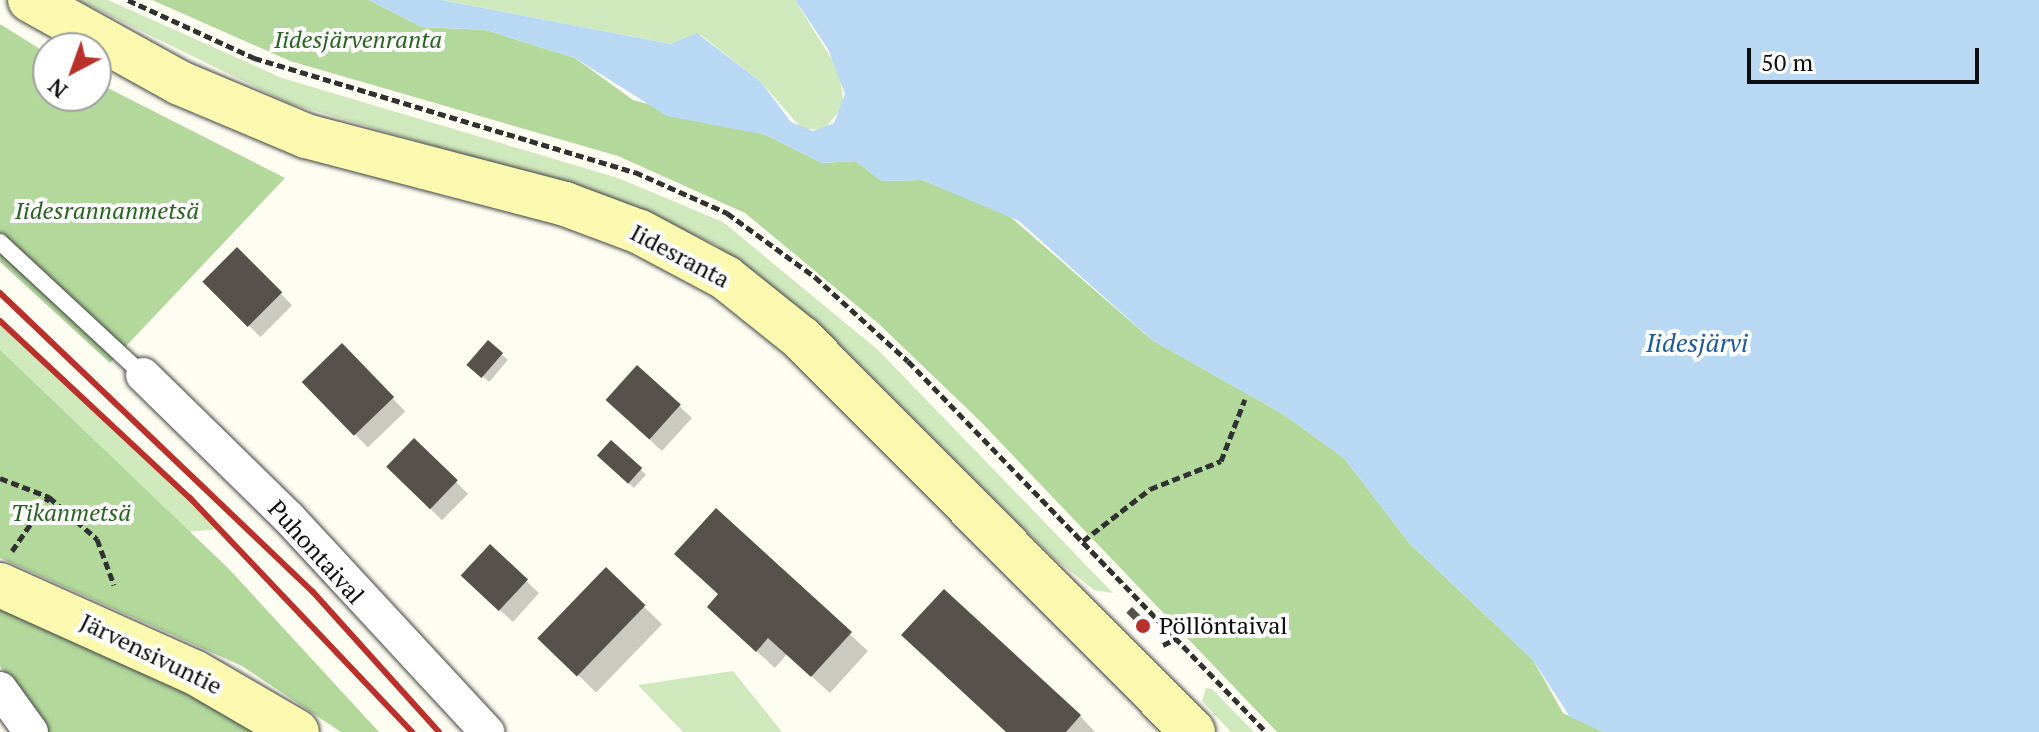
<!DOCTYPE html>
<meta charset="utf-8">
<style>
body{margin:0}
#map{position:relative;width:2039px;height:732px;overflow:hidden;background:#fefdf1;font-family:"PT Serif",serif}
div>[style]{position:absolute}
.green>*{inset:0;background:#cfe8bc}
.forest>*{inset:0;background:#b2d89c}
.water>*{inset:0;background:#b8d8f4}
.shadow>*{inset:0;background:#0003;transform-origin:0 0}
.building>*{inset:0;background:#57514c;transform-origin:0 0}
.path>*{height:5px;margin-top:-2.5px;transform-origin:0;background:repeating-linear-gradient(90deg,#313131 0 8px,transparent 0 12px)}
.roads{filter:drop-shadow(0 0 2px #424242) drop-shadow(0 0 2px #424242)}
.lane>*{height:16px;margin:-8px;padding:0 8px;transform-origin:8px;border-radius:8px;background:#fff}
.street>*{height:34px;margin:-17px;padding:0 17px;transform-origin:17px;border-radius:17px;background:#fff}
.secondary>*{height:44px;margin:-22px;padding:0 22px;transform-origin:22px;border-radius:22px;background:#fbf9af}
.rail>*{height:6px;margin:-3px;padding:0 3px;transform-origin:3px;border-radius:3px;background:#ba312c}
.dots>*{width:22px;height:22px;translate:-50% -50%;box-sizing:border-box;border:4px solid #fff;border-radius:50%}
span{translate:-50% -50%;white-space:nowrap;text-align:center;line-height:1.15;-webkit-text-stroke:8px #fff;paint-order:stroke}
.park-label{font-size:24px;color:#2a6421;font-style:italic}
.street-label{font-size:24px;color:#0f0f0f}
.poi-label{font-size:24px;color:#0f0f0f}
.left{translate:0 -50%;text-align:left}
.water-label{font-size:26px;color:#1d5a9c;font-style:italic}
.north{position:absolute;left:32px;top:32px;width:80px;height:80px;box-sizing:border-box;background:#fff;border:2px solid #9f9f9f;border-radius:50%;rotate:221deg;font-size:22px;font-weight:700;line-height:32px;text-align:center;color:#0f0f0f}
.north::after{content:'';display:block;margin:auto;width:28px;height:36px;background:#ba312c;clip-path:polygon(50% 0,100% 100%,50% 72%,0 100%)}
.scale{position:absolute;left:1747px;top:48px;width:232px;height:36px;box-sizing:border-box;border:4px solid #0f0f0f;border-top:0;padding-left:10px;font-size:24px;line-height:28px;white-space:nowrap;color:#0f0f0f;-webkit-text-stroke:6px #fff;paint-order:stroke}
</style>
<div id="map">
<div class="green">
<div style="clip-path:polygon(78px 0,108px 0,282px 78px,618px 178px,723px 222px,878px 350px,1113px 593px,1094px 590px,1051px 556px,834px 339px,716px 245px,611px 198px,288px 103px)"></div>
<div style="clip-path:polygon(442px 0,795px 0,839px 71px,844px 106px,824px 129px,802px 129px,761px 82px,701px 35px,671px 44px)"></div>
<div style="clip-path:polygon(0 321px,59px 374px,221px 529px,163px 534px,0 378px)"></div>
<div style="clip-path:polygon(733px 671px,782px 732px,683px 732px,638px 685px)"></div>
<div style="clip-path:polygon(1206px 688px,1212px 689px,1254px 732px,1231px 732px,1202px 701px)"></div>
</div>
<div class="forest">
<div style="clip-path:polygon(152px 0,369px 0,422px 27px,486px 30px,575px 58px,633px 100px,766px 135px,822px 163px,855px 161px,882px 181px,922px 180px,1007px 214px,1152px 340px,1283px 414px,1344px 458px,1410px 544px,1533px 660px,1563px 713px,1604px 732px,1277px 732px,979px 420px,879px 324px,745px 213px,618px 156px,290px 61px)"></div>
<div style="clip-path:polygon(0 24px,48px 54px,48px 96px,96px 96px,96px 82px,285px 178px,110px 363px,0 262px)"></div>
<div style="clip-path:polygon(0 350px,229px 569px,379px 732px,341px 732px,242px 666px,0 558px)"></div>
<div style="clip-path:polygon(0 604px,178px 687px,253px 732px,48px 732px,0 666px)"></div>
</div>
<div class="water">
<div style="clip-path:polygon(369px 0,442px 0,671px 44px,697px 33px,761px 82px,791px 122px,813px 131px,834px 123px,845px 94px,828px 49px,795px 0,2039px 0,2039px 732px,1604px 732px,1570px 717px,1533px 660px,1410px 544px,1344px 458px,1283px 414px,1152px 340px,1019px 221px,922px 180px,882px 181px,855px 161px,822px 163px,766px 135px,667px 116px,575px 58px,486px 30px,422px 27px)"></div>
</div>
<div class="shadow">
<div style="left:237px;top:250px;width:78px;height:45px;rotate:45deg"></div>
<div style="left:488px;top:343px;width:26px;height:29px;rotate:40deg"></div>
<div style="left:342px;top:346px;width:91px;height:52px;rotate:46deg"></div>
<div style="clip-path:polygon(679px 406px,692px 418px,662px 451px,620px 412px)"></div>
<div style="left:415px;top:441px;width:75px;height:37px;rotate:45deg"></div>
<div style="left:611px;top:442px;width:48px;height:18px;rotate:43deg"></div>
<div style="clip-path:polygon(716px 511px,868px 651px,830px 693px,787px 654px,775px 668px,727px 624px)"></div>
<div style="clip-path:polygon(490px 547px,539px 593px,513px 622px,476px 588px)"></div>
<div style="left:606px;top:570px;width:78px;height:95px;rotate:44deg"></div>
<div style="left:1132px;top:609px;width:25px;height:4px;rotate:47deg"></div>
<div style="clip-path:polygon(1080px 716px,1095px 732px,1007px 732px)"></div>
</div>
<div class="building">
<div style="left:237px;top:247px;width:64px;height:49px;rotate:45deg"></div>
<div style="left:488px;top:340px;width:20px;height:33px;rotate:41deg"></div>
<div style="left:342px;top:343px;width:75px;height:56px;rotate:46deg"></div>
<div style="left:637px;top:365px;width:59px;height:47px;rotate:42deg"></div>
<div style="left:414px;top:438px;width:61px;height:40px;rotate:44deg"></div>
<div style="left:611px;top:440px;width:42px;height:21px;rotate:42deg"></div>
<div style="clip-path:polygon(716px 508px,852px 632px,811px 677px,768px 638px,756px 652px,707px 607px,718px 594px,674px 554px)"></div>
<div style="left:490px;top:544px;width:52px;height:43px;rotate:43deg"></div>
<div style="left:606px;top:567px;width:55px;height:99px;rotate:44deg"></div>
<div style="clip-path:polygon(944px 589px,1081px 715px,1066px 732px,1006px 732px,901px 635px)"></div>
<div style="left:1132px;top:607px;width:18px;height:8px;rotate:45deg"></div>
</div>
<div class="path">
<div style="left:128px;top:0;width:139px;rotate:24.7deg"></div>
<div style="left:254px;top:58px;width:398px;rotate:16.7deg"></div>
<div style="left:635px;top:172px;width:101px;rotate:24deg"></div>
<div style="left:727px;top:213px;width:109px;rotate:36deg"></div>
<div style="left:815px;top:277px;width:125px;rotate:42.1deg"></div>
<div style="left:908px;top:361px;width:516px;rotate:46.02deg"></div>
<div style="left:0;top:478px;width:53px;rotate:21.2deg"></div>
<div style="left:49px;top:497px;width:64px;rotate:41.2deg"></div>
<div style="left:97px;top:539px;width:49px;rotate:69.7deg"></div>
<div style="left:1083px;top:541px;width:85px;rotate:-37.8deg"></div>
<div style="left:1150px;top:489px;width:76px;rotate:-21.5deg"></div>
<div style="left:1221px;top:461px;width:66px;rotate:-68.8deg"></div>
<div style="left:12px;top:551px;width:65px;rotate:-55.6deg"></div>
<div style="left:1163px;top:645px;width:14px;rotate:-25deg"></div>
</div>
<div class="roads">
<div class="lane">
<div style="left:0;top:242px;width:195px;rotate:42.9deg"></div>
</div>
<div class="street">
<div style="left:143px;top:375px;width:204px;rotate:44.4deg"></div>
<div style="left:289px;top:518px;width:292px;rotate:47.2deg"></div>
<div style="left:0;top:689px;width:53px;rotate:54.2deg"></div>
</div>
<div class="secondary">
<div style="left:30px;top:0;width:171px;rotate:29deg"></div>
<div style="left:180px;top:83px;width:137px;rotate:22.8deg"></div>
<div style="left:306px;top:136px;width:268px;rotate:14.7deg"></div>
<div style="left:565px;top:204px;width:80px;rotate:20.5deg"></div>
<div style="left:640px;top:232px;width:98px;rotate:28.1deg"></div>
<div style="left:726px;top:278px;width:96px;rotate:38.7deg"></div>
<div style="left:801px;top:338px;width:556px;rotate:45.15deg"></div>
<div style="left:0;top:585px;width:213px;rotate:24.2deg"></div>
<div style="left:194px;top:672px;width:119px;rotate:30.2deg"></div>
</div>
</div>
<div class="rail">
<div style="left:0;top:293px;width:433px;rotate:43.7deg"></div>
<div style="left:313px;top:592px;width:188px;rotate:48deg"></div>
<div style="left:0;top:321px;width:260px;rotate:43deg"></div>
<div style="left:190px;top:498px;width:323px;rotate:46.5deg"></div>
</div>
<div class="dots">
<div style="left:1143px;top:626px;background:#ba312c"></div>
</div>
<div class="park-label">
<span style="left:358px;top:40px">Iidesjärvenranta</span>
<span style="left:107px;top:211px">Iidesrannanmetsä</span>
<span style="left:71px;top:513px">Tikanmetsä</span>
</div>
<div class="street-label">
<span style="left:680px;top:256px;rotate:28deg">Iidesranta</span>
<span style="left:316px;top:552px;rotate:48deg">Puhontaival</span>
<span style="left:151px;top:654px;rotate:26deg">Järvensivuntie</span>
</div>
<div class="poi-label">
<span class="left" style="left:1159px;top:626px">Pöllöntaival</span>
</div>
<div class="water-label">
<span style="left:1697px;top:343px">Iidesjärvi</span>
</div>
<div class="north">N</div>
<div class="scale">50 m</div>
</div>
